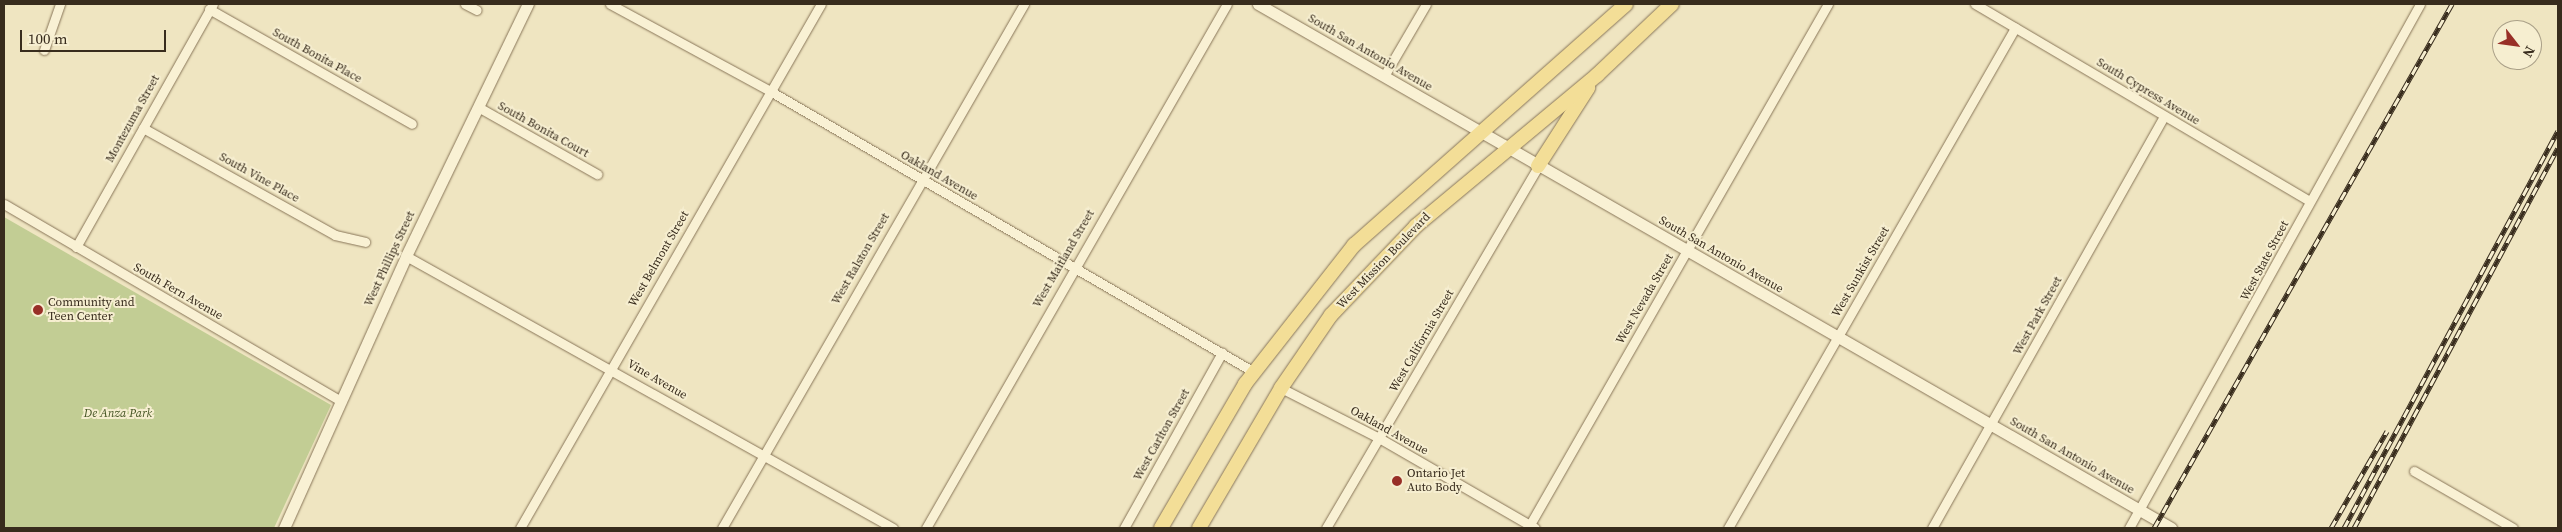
<!DOCTYPE html>
<style>
body{margin:0}
#map{position:relative;width:2562px;height:532px;overflow:hidden;background:#efe5c1;font-family:"Source Serif 4",serif}
div>[style]{position:absolute}
.green>*{inset:0;background:#c2cd94}
.roads{filter:drop-shadow(0 0 1px #887558) drop-shadow(0 0 1px #887558)}
.minor>*{height:9px;margin:-4.5px;padding:0 4.5px;transform-origin:4.5px;border-radius:4.5px;background:#f9f1d4}
.tertiary>*{height:11px;margin:-5.5px;padding:0 5.5px;transform-origin:5.5px;border-radius:5.5px;background:#f9f1d4}
.primary>*{height:14px;margin:-7px;padding:0 7px;transform-origin:7px;border-radius:7px;background:#f3de97}
.rail>*{height:5px;margin-top:-2.5px;transform-origin:0;background:repeating-linear-gradient(90deg,#f6eed0 0 9px,#382c1d 0 18px);box-sizing:border-box;border-block:1px solid #382c1d}
.dots>*{width:14px;height:14px;translate:-50% -50%;box-sizing:border-box;border:2px solid #f6eed0;border-radius:50%}
span{translate:-50% -50%;white-space:nowrap;text-align:center;line-height:1.15;-webkit-text-stroke:4px #f6eed0;paint-order:stroke}
.street-label{font-size:12px;color:#382c1d}
.poi-label{font-size:12px;color:#382c1d}
.left{translate:0 -50%;text-align:left}
.park-label{font-size:12px;color:#445423;font-style:italic}
.frame{position:absolute;inset:0;border:5px solid #382c1d;pointer-events:none}
.north{position:absolute;left:2492px;top:20px;width:50px;height:50px;box-sizing:border-box;background:#f6eed0;border:1px solid #aaa088;border-radius:50%;rotate:120deg;font-size:14px;font-weight:700;line-height:20px;text-align:center;color:#382c1d}
.north::after{content:'';display:block;margin:auto;width:18px;height:22px;background:#982f27;clip-path:polygon(50% 0,100% 100%,50% 72%,0 100%)}
.scale{position:absolute;left:20px;top:30px;width:146px;height:22px;box-sizing:border-box;border:2px solid #382c1d;border-top:0;padding-left:6px;font-size:15px;line-height:18px;white-space:nowrap;color:#382c1d;-webkit-text-stroke:4px #f6eed0;paint-order:stroke}
</style>
<div id="map">
<div class="green">
<div style="clip-path:polygon(4px 217px,331px 405px,274px 528px,4px 528px)"></div>
</div>
<div class="roads">
<div class="minor">
<div style="left:465px;top:4px;width:13px;rotate:27deg"></div>
<div style="left:610px;top:4px;width:182px;rotate:28.5deg"></div>
<div style="left:770px;top:91px;width:560px;rotate:30.14deg"></div>
<div style="left:1975px;top:4px;width:388px;rotate:30.5deg"></div>
<div style="left:209px;top:9px;width:233px;rotate:29.5deg"></div>
<div style="left:44px;top:50px;width:49px;rotate:-70.8deg"></div>
<div style="left:1384px;top:76px;width:83px;rotate:-59.7deg"></div>
<div style="left:478px;top:107px;width:137px;rotate:29.4deg"></div>
<div style="left:143px;top:128px;width:220px;rotate:29.1deg"></div>
<div style="left:335px;top:235px;width:31px;rotate:13deg"></div>
<div style="left:4px;top:204px;width:389px;rotate:30.3deg"></div>
<div style="left:76px;top:247px;width:279px;rotate:-60.6deg"></div>
<div style="left:406px;top:256px;width:558px;rotate:29.18deg"></div>
<div style="left:1281px;top:388px;width:110px;rotate:27deg"></div>
<div style="left:1379px;top:438px;width:180px;rotate:30deg"></div>
<div style="left:2414px;top:471px;width:114px;rotate:29.9deg"></div>
<div style="left:520px;top:528px;width:604px;rotate:-60.13deg"></div>
<div style="left:722px;top:528px;width:605px;rotate:-60.04deg"></div>
<div style="left:926px;top:528px;width:604px;rotate:-60.13deg"></div>
<div style="left:1124px;top:528px;width:201px;rotate:-60.8deg"></div>
<div style="left:1326px;top:528px;width:420px;rotate:-59.6deg"></div>
<div style="left:1528px;top:528px;width:604px;rotate:-60.21deg"></div>
<div style="left:1728px;top:528px;width:577px;rotate:-60.14deg"></div>
<div style="left:1932px;top:528px;width:473px;rotate:-60.6deg"></div>
<div style="left:2129px;top:528px;width:599px;rotate:-60.95deg"></div>
</div>
<div class="tertiary">
<div style="left:1258px;top:4px;width:1053px;rotate:29.85deg"></div>
<div style="left:284px;top:528px;width:298px;rotate:-65.8deg"></div>
<div style="left:406px;top:256px;width:280px;rotate:-64.2deg"></div>
</div>
<div class="primary">
<div style="left:1538px;top:166px;width:93px;rotate:-57.3deg"></div>
<div style="left:1161px;top:528px;width:167px;rotate:-59.7deg"></div>
<div style="left:1245px;top:384px;width:177px;rotate:-51.9deg"></div>
<div style="left:1354px;top:245px;width:363px;rotate:-41.5deg"></div>
<div style="left:1199px;top:528px;width:162px;rotate:-59.6deg"></div>
<div style="left:1281px;top:388px;width:88px;rotate:-55.6deg"></div>
<div style="left:1331px;top:315px;width:123px;rotate:-46.3deg"></div>
<div style="left:1416px;top:226px;width:236px;rotate:-39.8deg"></div>
<div style="left:1597px;top:75px;width:103px;rotate:-43.4deg"></div>
</div>
</div>
<div class="rail">
<div style="left:2154px;top:528px;width:603px;rotate:-60.37deg"></div>
<div style="left:2331px;top:528px;width:112px;rotate:-60deg"></div>
<div style="left:2344px;top:528px;width:451px;rotate:-61.7deg"></div>
<div style="left:2354px;top:528px;width:431px;rotate:-61.8deg"></div>
</div>
<div class="dots">
<div style="left:38px;top:310px;background:#982f27"></div>
<div style="left:1397px;top:481px;background:#982f27"></div>
</div>
<div class="street-label">
<span style="left:1370px;top:53px;rotate:30deg">South San Antonio Avenue</span>
<span style="left:317px;top:56px;rotate:29deg">South Bonita Place</span>
<span style="left:2148px;top:92px;rotate:31deg">South Cypress Avenue</span>
<span style="left:133px;top:119px;rotate:-61deg">Montezuma Street</span>
<span style="left:543px;top:130px;rotate:29deg">South Bonita Court</span>
<span style="left:939px;top:176px;rotate:30deg">Oakland Avenue</span>
<span style="left:259px;top:178px;rotate:29deg">South Vine Place</span>
<span style="left:1721px;top:255px;rotate:30deg">South San Antonio Avenue</span>
<span style="left:390px;top:259px;rotate:-65deg">West Phillips Street</span>
<span style="left:659px;top:259px;rotate:-60deg">West Belmont Street</span>
<span style="left:861px;top:259px;rotate:-60deg">West Ralston Street</span>
<span style="left:1064px;top:259px;rotate:-60deg">West Maitland Street</span>
<span style="left:1384px;top:261px;rotate:-46deg">West Mission Boulevard</span>
<span style="left:2265px;top:261px;rotate:-62deg">West State Street</span>
<span style="left:1861px;top:272px;rotate:-60deg">West Sunkist Street</span>
<span style="left:178px;top:292px;rotate:30deg">South Fern Avenue</span>
<span style="left:1645px;top:299px;rotate:-60deg">West Nevada Street</span>
<span style="left:2038px;top:316px;rotate:-61deg">West Park Street</span>
<span style="left:1422px;top:341px;rotate:-60deg">West California Street</span>
<span style="left:657px;top:380px;rotate:30deg">Vine Avenue</span>
<span style="left:1389px;top:431px;rotate:29deg">Oakland Avenue</span>
<span style="left:1162px;top:435px;rotate:-61deg">West Carlton Street</span>
<span style="left:2072px;top:456px;rotate:30deg">South San Antonio Avenue</span>
</div>
<div class="poi-label">
<span class="left" style="left:48px;top:310px">Community and<br>Teen Center</span>
<span class="left" style="left:1407px;top:481px">Ontario Jet<br>Auto Body</span>
</div>
<div class="park-label">
<span style="left:118px;top:414px">De Anza Park</span>
</div>
<div class="frame"></div>
<div class="north">N</div>
<div class="scale">100 m</div>
</div>
